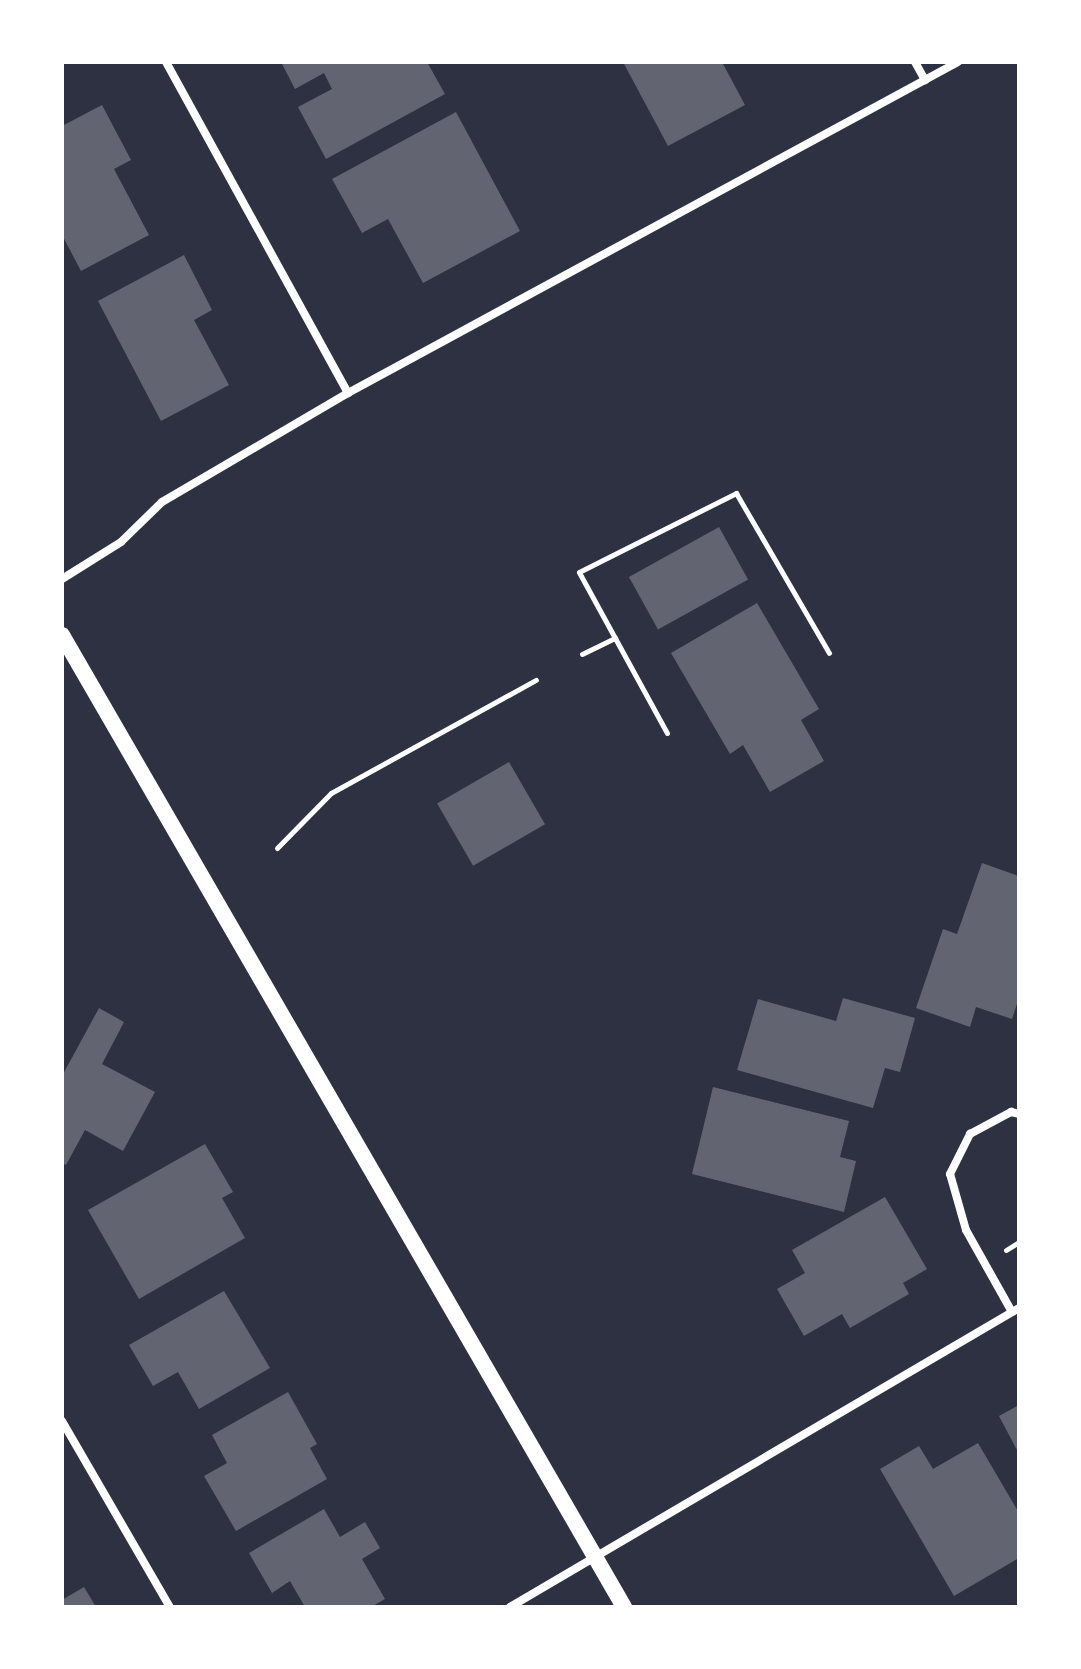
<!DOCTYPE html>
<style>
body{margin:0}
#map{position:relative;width:1081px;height:1669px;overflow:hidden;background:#2d3142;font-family:"Asap Condensed",sans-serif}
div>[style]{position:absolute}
.building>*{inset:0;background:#626471;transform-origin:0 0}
.path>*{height:5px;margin:-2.5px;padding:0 2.5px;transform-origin:2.5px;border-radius:2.5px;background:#fff}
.minor>*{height:8px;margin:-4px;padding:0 4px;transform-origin:4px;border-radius:4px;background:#fff}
.secondary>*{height:16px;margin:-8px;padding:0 8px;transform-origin:8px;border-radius:8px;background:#fff}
span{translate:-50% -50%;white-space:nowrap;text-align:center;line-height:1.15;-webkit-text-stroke:8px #fff;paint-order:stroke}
.frame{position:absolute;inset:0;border:64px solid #fff;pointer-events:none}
</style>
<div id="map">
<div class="building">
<div style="clip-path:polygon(281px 62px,427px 62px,445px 94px,326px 159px,298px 107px,332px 89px,324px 73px,295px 89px)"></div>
<div style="clip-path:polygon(623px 62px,722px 62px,745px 105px,668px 146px)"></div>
<div style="clip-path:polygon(102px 105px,131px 160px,114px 169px,149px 235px,81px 271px,62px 235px,62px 126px)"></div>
<div style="clip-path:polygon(456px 112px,520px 231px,423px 283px,388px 219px,362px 233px,332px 179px)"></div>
<div style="clip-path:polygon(184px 255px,212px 310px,194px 320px,229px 385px,161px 421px,98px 301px)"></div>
<div style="left:719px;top:527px;width:60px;height:103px;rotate:61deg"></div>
<div style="clip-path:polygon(757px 603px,819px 709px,801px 720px,824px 761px,770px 792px,743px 745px,730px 754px,671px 653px)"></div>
<div style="left:509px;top:762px;width:72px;height:83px;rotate:60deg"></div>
<div style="clip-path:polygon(982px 863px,1019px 876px,1019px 998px,1012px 1019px,976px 1007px,970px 1027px,916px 1008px,943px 929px,957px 934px)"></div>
<div style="clip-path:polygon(843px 998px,915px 1018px,900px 1072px,885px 1068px,873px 1108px,737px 1070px,758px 999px,836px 1021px)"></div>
<div style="clip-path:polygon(99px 1008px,124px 1022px,102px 1064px,155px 1092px,123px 1151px,85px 1130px,66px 1165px,62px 1163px,62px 1076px)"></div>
<div style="clip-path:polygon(713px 1087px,849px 1121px,840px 1157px,856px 1161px,844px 1212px,692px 1174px)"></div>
<div style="clip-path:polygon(205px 1144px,233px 1192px,222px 1198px,245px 1238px,139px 1299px,88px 1210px)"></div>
<div style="clip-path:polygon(885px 1197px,927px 1269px,903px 1283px,909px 1294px,850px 1328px,842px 1314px,804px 1336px,777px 1289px,805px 1273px,792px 1250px)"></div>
<div style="clip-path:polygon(224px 1291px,270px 1368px,199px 1409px,178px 1372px,153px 1386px,129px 1345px)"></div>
<div style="clip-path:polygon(288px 1392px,317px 1444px,310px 1448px,327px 1479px,236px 1531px,204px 1476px,227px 1463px,212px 1435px)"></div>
<div style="clip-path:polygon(1019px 1405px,1019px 1454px,999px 1416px)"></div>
<div style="clip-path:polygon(978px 1443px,1019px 1513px,1019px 1558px,954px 1596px,880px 1469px,919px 1446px,933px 1469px)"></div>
<div style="clip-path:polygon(324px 1509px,340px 1537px,365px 1522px,380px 1548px,362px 1559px,385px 1599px,371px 1607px,305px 1607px,290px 1581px,272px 1593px,249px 1553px)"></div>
<div style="clip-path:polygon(84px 1587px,96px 1607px,62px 1607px,62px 1600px)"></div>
</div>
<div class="path">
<div style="left:582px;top:654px;width:37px;rotate:-26deg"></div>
<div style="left:667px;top:733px;width:183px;rotate:-118.7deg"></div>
<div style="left:579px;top:572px;width:176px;rotate:-26.7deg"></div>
<div style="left:736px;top:493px;width:185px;rotate:59.8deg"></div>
<div style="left:277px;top:848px;width:77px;rotate:-45.5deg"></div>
<div style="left:331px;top:793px;width:234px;rotate:-28.9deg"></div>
<div style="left:1006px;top:1250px;width:15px;rotate:-32deg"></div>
</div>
<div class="minor">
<div style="left:166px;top:62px;width:378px;rotate:61.2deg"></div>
<div style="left:915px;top:62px;width:21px;rotate:61deg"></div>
<div style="left:62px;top:579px;width:70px;rotate:-32.1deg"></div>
<div style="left:121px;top:542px;width:57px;rotate:-44.3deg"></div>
<div style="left:162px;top:502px;width:216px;rotate:-30.4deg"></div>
<div style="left:348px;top:393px;width:694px;rotate:-28.49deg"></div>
<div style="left:1012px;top:1312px;width:94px;rotate:-119.3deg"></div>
<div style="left:966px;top:1230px;width:58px;rotate:-105.9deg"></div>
<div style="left:950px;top:1174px;width:45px;rotate:-63.4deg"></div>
<div style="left:970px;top:1134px;width:47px;rotate:-28.2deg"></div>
<div style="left:1011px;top:1112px;width:8px;rotate:14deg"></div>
<div style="left:62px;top:1421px;width:215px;rotate:59.9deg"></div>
<div style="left:510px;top:1607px;width:590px;rotate:-30.43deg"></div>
</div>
<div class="secondary">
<div style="left:62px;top:635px;width:1123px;rotate:59.96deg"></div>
</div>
<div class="frame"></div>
</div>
